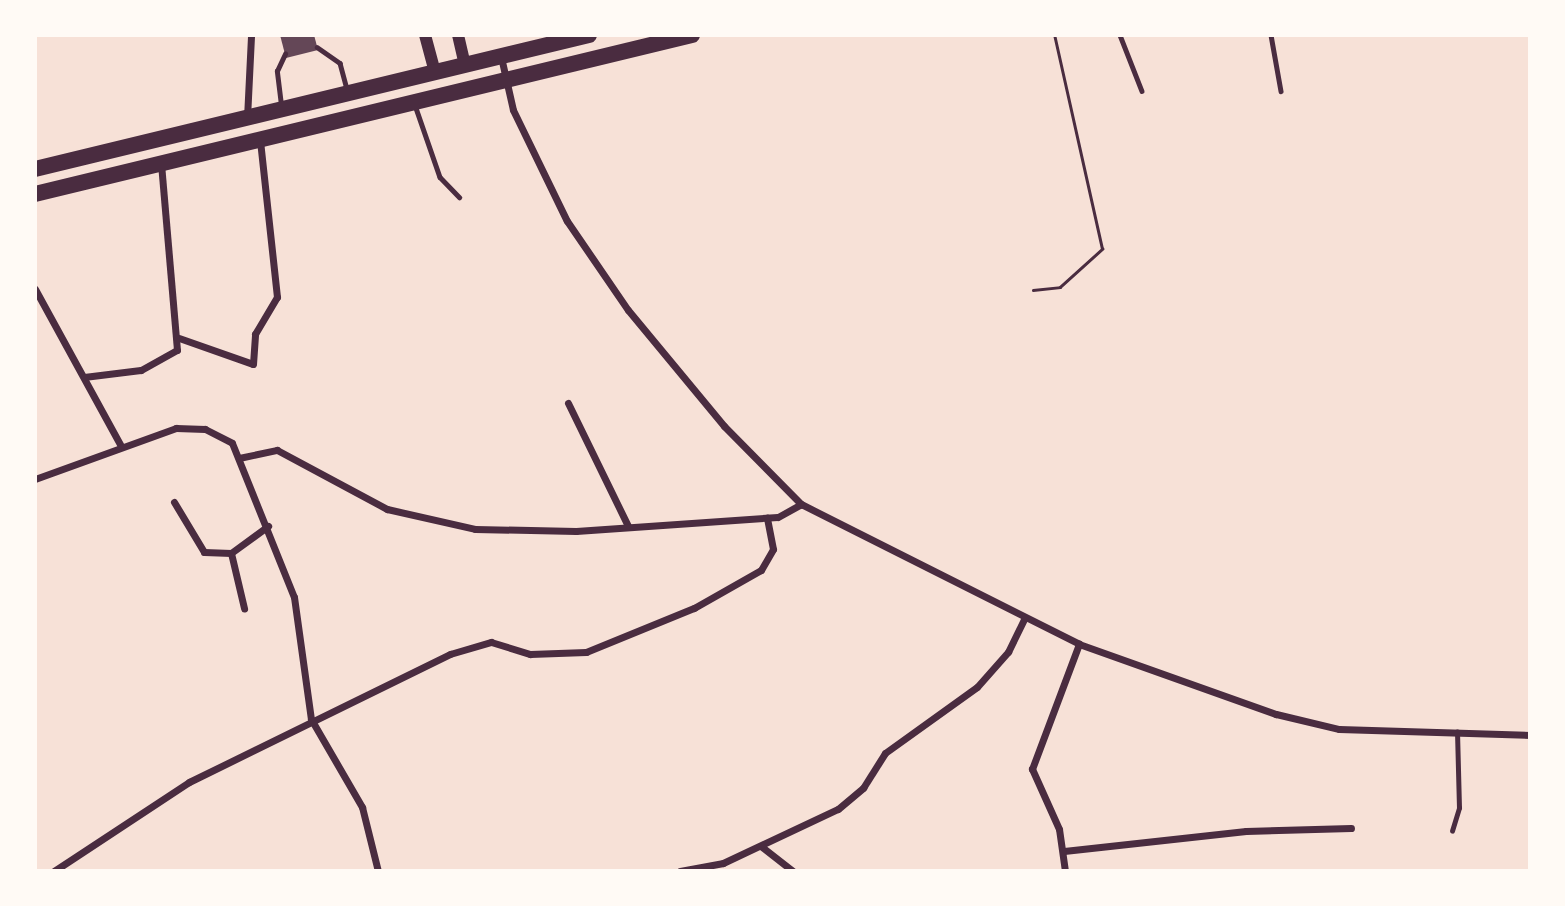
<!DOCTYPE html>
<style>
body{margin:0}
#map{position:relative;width:1565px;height:906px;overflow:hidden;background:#f7e1d7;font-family:Lato,sans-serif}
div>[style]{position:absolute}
.building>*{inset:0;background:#644757}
.path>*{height:2.5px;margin:-1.25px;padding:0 1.25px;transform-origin:1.25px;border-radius:1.25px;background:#4a2c40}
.service>*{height:4.5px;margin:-2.25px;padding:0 2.25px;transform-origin:2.25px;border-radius:2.25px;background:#4a2c40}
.minor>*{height:7px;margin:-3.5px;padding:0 3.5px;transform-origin:3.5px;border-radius:3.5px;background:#4a2c40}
.tertiary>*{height:12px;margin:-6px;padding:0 6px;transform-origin:6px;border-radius:6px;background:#4a2c40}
.trunk>*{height:16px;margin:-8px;padding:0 8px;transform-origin:8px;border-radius:8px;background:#4a2c40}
span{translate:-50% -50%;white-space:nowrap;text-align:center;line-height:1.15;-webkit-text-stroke:7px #fffaf5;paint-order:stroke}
.frame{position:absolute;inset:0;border:37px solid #fffaf5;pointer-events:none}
</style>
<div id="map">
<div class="building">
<div style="clip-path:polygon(280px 35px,314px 35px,318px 50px,286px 58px)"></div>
</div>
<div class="path">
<div style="left:1033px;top:290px;width:27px;rotate:-6deg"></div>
<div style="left:1060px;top:287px;width:57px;rotate:-42.1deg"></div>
<div style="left:1102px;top:249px;width:219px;rotate:-102.6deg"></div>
</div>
<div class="service">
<div style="left:1120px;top:35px;width:60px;rotate:68.6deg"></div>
<div style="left:1271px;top:35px;width:57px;rotate:79.9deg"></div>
<div style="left:317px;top:47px;width:28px;rotate:35deg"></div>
<div style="left:340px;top:63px;width:27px;rotate:75deg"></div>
<div style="left:281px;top:105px;width:34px;rotate:-97deg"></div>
<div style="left:277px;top:71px;width:19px;rotate:-65deg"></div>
<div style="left:415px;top:105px;width:76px;rotate:70.9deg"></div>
<div style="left:440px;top:177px;width:28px;rotate:46deg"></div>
<div style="left:1452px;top:831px;width:24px;rotate:-73deg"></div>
<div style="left:1459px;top:808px;width:76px;rotate:-91.5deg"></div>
</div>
<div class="minor">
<div style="left:501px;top:57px;width:54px;rotate:77.2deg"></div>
<div style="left:513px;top:110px;width:123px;rotate:64.1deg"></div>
<div style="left:567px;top:221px;width:108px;rotate:55.6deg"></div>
<div style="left:628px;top:310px;width:151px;rotate:50.4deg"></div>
<div style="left:724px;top:426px;width:110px;rotate:45.4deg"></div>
<div style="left:801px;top:504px;width:311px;rotate:26.7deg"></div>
<div style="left:1079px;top:644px;width:209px;rotate:19.6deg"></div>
<div style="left:1276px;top:714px;width:65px;rotate:13.4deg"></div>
<div style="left:1339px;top:729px;width:191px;rotate:1.8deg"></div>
<div style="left:247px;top:118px;width:83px;rotate:-87.2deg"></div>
<div style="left:35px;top:289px;width:179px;rotate:61.3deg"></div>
<div style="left:179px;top:338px;width:78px;rotate:19.4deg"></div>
<div style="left:253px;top:364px;width:30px;rotate:-86deg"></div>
<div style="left:255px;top:334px;width:43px;rotate:-59.3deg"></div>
<div style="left:277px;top:297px;width:158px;rotate:-96.2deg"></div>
<div style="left:84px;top:377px;width:57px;rotate:-7deg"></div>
<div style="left:141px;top:370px;width:41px;rotate:-29.1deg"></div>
<div style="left:177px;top:350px;width:186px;rotate:-94.9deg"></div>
<div style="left:568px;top:403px;width:137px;rotate:64deg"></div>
<div style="left:239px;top:458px;width:39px;rotate:-12deg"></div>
<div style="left:277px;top:450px;width:125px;rotate:28.2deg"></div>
<div style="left:387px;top:509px;width:90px;rotate:12.8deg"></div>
<div style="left:475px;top:529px;width:101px;rotate:1.1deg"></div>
<div style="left:576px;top:531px;width:202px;rotate:-4deg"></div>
<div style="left:778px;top:517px;width:26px;rotate:-29deg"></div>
<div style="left:35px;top:479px;width:150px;rotate:-19.9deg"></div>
<div style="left:176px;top:428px;width:29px;rotate:2deg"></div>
<div style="left:205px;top:429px;width:30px;rotate:27deg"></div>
<div style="left:232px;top:443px;width:166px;rotate:68.1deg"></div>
<div style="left:294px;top:597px;width:123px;rotate:82.1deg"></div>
<div style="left:311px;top:719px;width:102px;rotate:59.9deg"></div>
<div style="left:362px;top:807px;width:66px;rotate:76deg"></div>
<div style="left:174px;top:502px;width:58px;rotate:59deg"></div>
<div style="left:204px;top:552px;width:27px;rotate:2deg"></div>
<div style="left:231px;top:553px;width:46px;rotate:-36.1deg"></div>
<div style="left:231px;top:553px;width:57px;rotate:76.7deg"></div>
<div style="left:762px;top:847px;width:39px;rotate:38deg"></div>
<div style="left:1064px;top:851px;width:183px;rotate:-6.3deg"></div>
<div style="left:1246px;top:831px;width:105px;rotate:-1.6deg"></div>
<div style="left:54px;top:871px;width:162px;rotate:-33.4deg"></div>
<div style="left:189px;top:782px;width:291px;rotate:-26.1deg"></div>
<div style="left:450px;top:654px;width:43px;rotate:-16.3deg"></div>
<div style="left:491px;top:642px;width:41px;rotate:17.1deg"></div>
<div style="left:530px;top:654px;width:56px;rotate:-2deg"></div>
<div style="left:586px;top:652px;width:117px;rotate:-22.2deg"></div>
<div style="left:694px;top:608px;width:77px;rotate:-29.6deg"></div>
<div style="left:761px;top:570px;width:24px;rotate:-60deg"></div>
<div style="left:773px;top:549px;width:32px;rotate:-101deg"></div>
<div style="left:680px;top:871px;width:44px;rotate:-10.5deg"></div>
<div style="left:723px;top:863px;width:127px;rotate:-25.2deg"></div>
<div style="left:838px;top:809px;width:33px;rotate:-40deg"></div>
<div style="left:863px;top:788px;width:41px;rotate:-57.8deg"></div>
<div style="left:885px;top:753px;width:113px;rotate:-35.7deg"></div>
<div style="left:977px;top:687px;width:47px;rotate:-48.5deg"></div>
<div style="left:1008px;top:652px;width:37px;rotate:-64deg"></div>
<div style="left:1065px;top:871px;width:42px;rotate:-98.1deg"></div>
<div style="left:1059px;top:829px;width:66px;rotate:-114.2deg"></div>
<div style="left:1032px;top:769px;width:134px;rotate:-69.4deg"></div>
</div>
<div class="tertiary">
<div style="left:425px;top:35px;width:39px;rotate:75deg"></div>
<div style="left:458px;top:35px;width:31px;rotate:77deg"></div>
</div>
<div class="trunk">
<div style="left:35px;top:169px;width:570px;rotate:-13.6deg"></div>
<div style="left:35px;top:194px;width:676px;rotate:-13.6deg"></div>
</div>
<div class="frame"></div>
</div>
